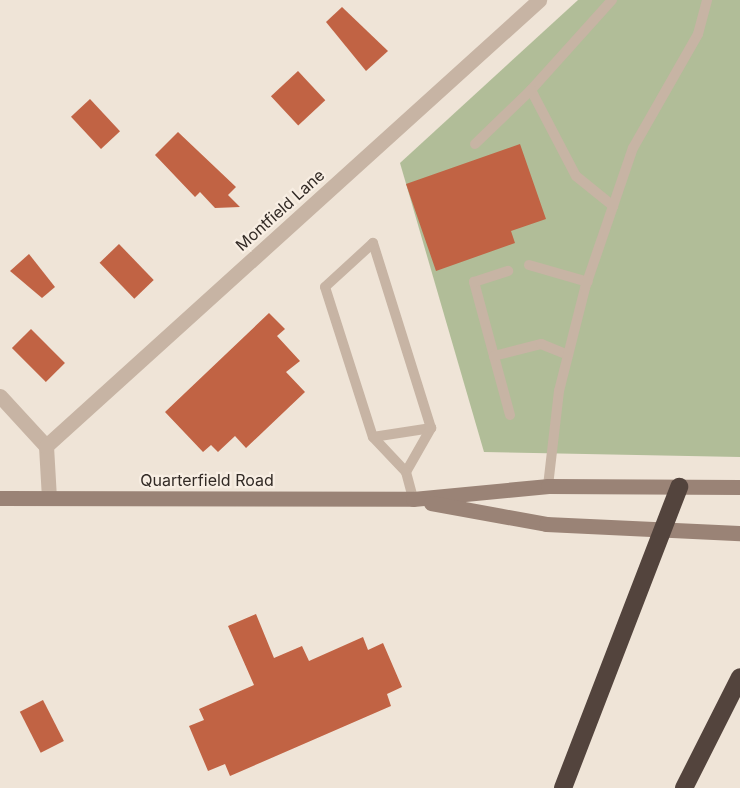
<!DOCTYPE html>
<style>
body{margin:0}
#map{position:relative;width:740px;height:788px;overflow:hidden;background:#efe4d7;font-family:Inter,sans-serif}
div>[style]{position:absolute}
.green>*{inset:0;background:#b1bd98}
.building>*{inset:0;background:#c16344;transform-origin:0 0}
.lane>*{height:10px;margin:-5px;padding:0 5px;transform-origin:5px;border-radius:5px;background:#c7b4a4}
.street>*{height:15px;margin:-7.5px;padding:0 7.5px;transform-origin:7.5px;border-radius:7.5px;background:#c7b4a4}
.secondary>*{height:15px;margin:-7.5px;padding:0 7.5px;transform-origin:7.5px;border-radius:7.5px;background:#9a8376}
.highway>*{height:18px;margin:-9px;padding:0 9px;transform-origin:9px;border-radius:9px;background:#53443d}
span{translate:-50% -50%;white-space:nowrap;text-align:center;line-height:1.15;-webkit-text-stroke:4.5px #f8eee3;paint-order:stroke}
.street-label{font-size:16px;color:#322a25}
</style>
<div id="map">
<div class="green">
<div style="clip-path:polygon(578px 0,740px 0,740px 457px,484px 452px,400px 163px)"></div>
</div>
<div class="building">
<div style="clip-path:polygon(342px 7px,388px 51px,366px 71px,326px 22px)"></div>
<div style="left:298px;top:71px;width:40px;height:37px;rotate:47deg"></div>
<div style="left:90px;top:99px;width:44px;height:26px;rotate:47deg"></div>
<div style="clip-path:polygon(178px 132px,236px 187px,228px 195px,240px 207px,215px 208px,200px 192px,195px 197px,155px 155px)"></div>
<div style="clip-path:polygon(520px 144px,546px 219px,511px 231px,515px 243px,436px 271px,406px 184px)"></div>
<div style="left:119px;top:244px;width:50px;height:27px;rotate:46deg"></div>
<div style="clip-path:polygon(29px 254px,55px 287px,42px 298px,10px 271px)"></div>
<div style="clip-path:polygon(269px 313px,285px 329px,277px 336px,300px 361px,286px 372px,305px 392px,246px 448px,235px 436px,218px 452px,211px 445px,203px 452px,165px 412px)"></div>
<div style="left:31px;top:329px;width:48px;height:27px;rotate:45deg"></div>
<div style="clip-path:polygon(256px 614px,274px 658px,302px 646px,309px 661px,363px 637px,368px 650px,383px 643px,402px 687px,387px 694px,391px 706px,230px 776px,225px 764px,208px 771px,189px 726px,204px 720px,199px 709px,254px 685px,228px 626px)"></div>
<div style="left:43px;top:700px;width:46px;height:26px;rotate:63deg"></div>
</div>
<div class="lane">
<div style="left:612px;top:0;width:121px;rotate:132deg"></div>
<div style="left:531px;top:90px;width:97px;rotate:62.4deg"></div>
<div style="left:576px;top:176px;width:48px;rotate:39deg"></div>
<div style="left:475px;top:144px;width:78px;rotate:-44deg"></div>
<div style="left:529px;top:265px;width:61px;rotate:16.1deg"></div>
<div style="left:494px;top:356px;width:77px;rotate:-105.1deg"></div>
<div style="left:474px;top:282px;width:36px;rotate:-18deg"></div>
<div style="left:510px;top:415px;width:61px;rotate:-105.2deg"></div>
<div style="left:494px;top:356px;width:49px;rotate:-14.3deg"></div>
<div style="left:541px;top:344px;width:29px;rotate:22deg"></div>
<div style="left:373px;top:437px;width:59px;rotate:-8.8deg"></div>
<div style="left:406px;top:472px;width:51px;rotate:-60.4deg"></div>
<div style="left:431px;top:428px;width:194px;rotate:-107.4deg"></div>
<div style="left:373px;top:243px;width:65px;rotate:137.5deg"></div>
<div style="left:325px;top:287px;width:157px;rotate:72.3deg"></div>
<div style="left:373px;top:437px;width:48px;rotate:46.7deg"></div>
<div style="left:406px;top:472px;width:28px;rotate:75deg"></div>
<div style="left:548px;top:486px;width:96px;rotate:-83.4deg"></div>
<div style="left:559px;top:391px;width:106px;rotate:-75.8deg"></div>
<div style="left:585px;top:288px;width:148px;rotate:-71.1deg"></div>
<div style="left:633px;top:148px;width:131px;rotate:-60.3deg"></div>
<div style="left:698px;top:34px;width:35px;rotate:-75deg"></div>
</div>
<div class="street">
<div style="left:0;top:396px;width:68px;rotate:47.4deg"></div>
<div style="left:46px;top:446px;width:52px;rotate:86.7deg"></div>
<div style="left:46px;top:446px;width:665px;rotate:-42.13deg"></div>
</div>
<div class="secondary">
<div style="left:0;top:498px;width:413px;rotate:0.1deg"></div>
<div style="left:413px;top:499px;width:136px;rotate:-5.5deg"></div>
<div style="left:548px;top:486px;width:192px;rotate:0.3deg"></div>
<div style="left:431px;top:503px;width:117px;rotate:10.3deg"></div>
<div style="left:546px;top:524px;width:194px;rotate:2.7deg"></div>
</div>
<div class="highway">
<div style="left:563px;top:788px;width:323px;rotate:-68.9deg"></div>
<div style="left:684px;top:788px;width:124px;rotate:-63.2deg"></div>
</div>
<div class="street-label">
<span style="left:280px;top:210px;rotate:-42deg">Montfield Lane</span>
<span style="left:207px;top:480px">Quarterfield Road</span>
</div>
</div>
